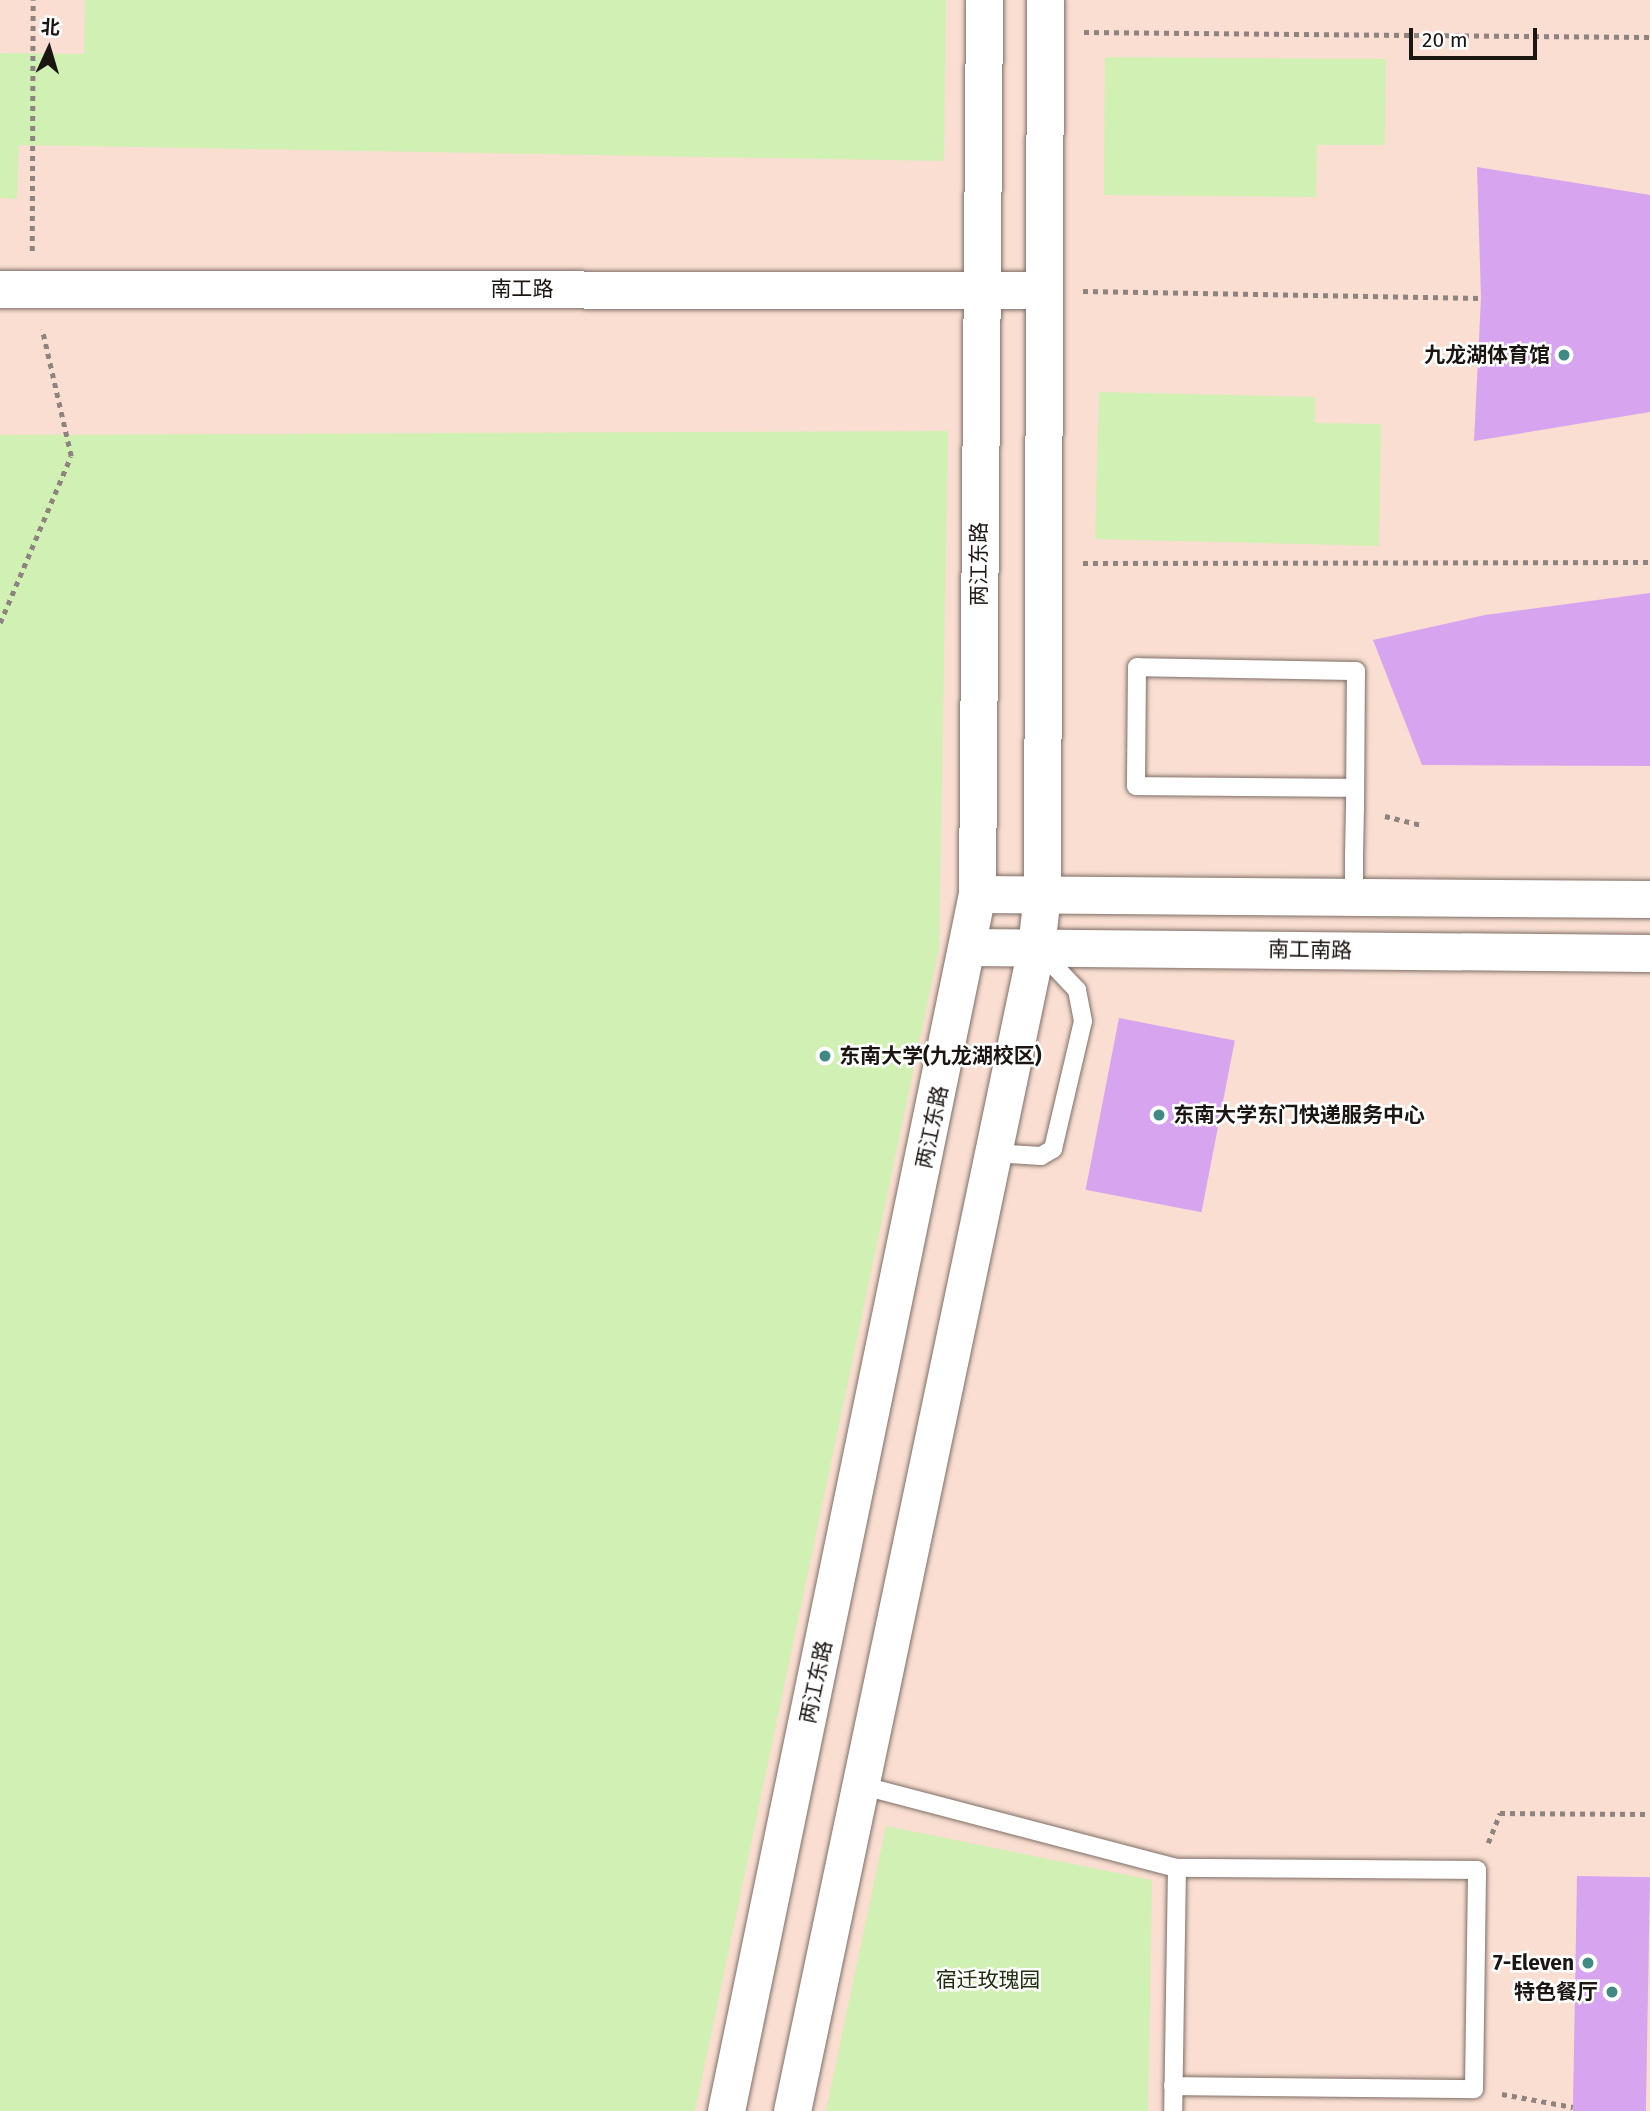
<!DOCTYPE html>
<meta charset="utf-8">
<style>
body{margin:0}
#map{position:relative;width:1650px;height:2111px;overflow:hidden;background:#fdeee6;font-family:"Fira Sans","Noto Sans SC",sans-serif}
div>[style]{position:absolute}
.built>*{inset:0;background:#f9ded1;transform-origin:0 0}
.green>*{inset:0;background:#d0f1b3}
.building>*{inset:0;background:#d7a5ef;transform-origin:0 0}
.path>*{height:4.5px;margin-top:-2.25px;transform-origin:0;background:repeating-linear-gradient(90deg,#8e837e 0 5px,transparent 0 10px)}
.roads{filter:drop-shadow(0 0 2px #7f6e66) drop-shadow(0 0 2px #7f6e66)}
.lane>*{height:18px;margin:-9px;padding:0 9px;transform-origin:9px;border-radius:9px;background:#fff}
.street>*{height:37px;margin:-18.5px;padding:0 18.5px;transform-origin:18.5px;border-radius:18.5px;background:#fff}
.dots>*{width:19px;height:19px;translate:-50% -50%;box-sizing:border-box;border:4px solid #fff;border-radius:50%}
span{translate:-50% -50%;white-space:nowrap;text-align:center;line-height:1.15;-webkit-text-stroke:5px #fff;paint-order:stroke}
.street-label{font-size:21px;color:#1c1613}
.poi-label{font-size:21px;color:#1c1613;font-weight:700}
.right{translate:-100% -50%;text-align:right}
.left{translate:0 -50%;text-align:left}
.park-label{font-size:21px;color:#203010}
.north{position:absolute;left:14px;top:14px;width:70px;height:70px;-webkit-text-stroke:5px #fff;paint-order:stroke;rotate:4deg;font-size:19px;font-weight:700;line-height:28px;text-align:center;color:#1c1613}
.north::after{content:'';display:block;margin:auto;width:24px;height:32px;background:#1c1613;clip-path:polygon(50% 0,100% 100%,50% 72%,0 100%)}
.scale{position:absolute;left:1409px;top:28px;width:128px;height:32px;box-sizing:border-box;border:4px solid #1c1613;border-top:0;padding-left:9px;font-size:21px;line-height:24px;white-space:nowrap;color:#1c1613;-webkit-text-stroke:5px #fff;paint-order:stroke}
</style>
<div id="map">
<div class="built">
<div style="left:0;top:0;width:1650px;height:2111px"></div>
</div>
<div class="green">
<div style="clip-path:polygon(85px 0,946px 0,944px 161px,19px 145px,17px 199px,0 198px,0 53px,84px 54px)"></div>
<div style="clip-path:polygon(1105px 57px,1386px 59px,1385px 145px,1317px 145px,1316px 197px,1104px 195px)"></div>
<div style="clip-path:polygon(1099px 392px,1315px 397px,1315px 423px,1381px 424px,1379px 546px,1095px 539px)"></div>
<div style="clip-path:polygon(948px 431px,939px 948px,695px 2111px,0 2111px,0 435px)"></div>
<div style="clip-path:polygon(886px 1826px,1152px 1880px,1148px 2111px,826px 2111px)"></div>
</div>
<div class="building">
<div style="clip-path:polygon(1477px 167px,1650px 195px,1650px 412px,1474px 441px,1481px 298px)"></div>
<div style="clip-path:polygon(1650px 593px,1650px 766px,1422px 765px,1373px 640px,1485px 615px)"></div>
<div style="left:1119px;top:1018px;width:118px;height:175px;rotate:11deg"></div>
<div style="left:1577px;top:1876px;width:73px;height:235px;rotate:1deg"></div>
</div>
<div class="path">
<div style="left:1084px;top:32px;width:566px;rotate:0.51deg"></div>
<div style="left:32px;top:251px;width:251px;rotate:-89.8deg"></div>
<div style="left:1083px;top:291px;width:398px;rotate:1deg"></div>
<div style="left:1083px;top:563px;width:567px;rotate:-0.1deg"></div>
<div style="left:0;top:623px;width:181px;rotate:-67deg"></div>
<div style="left:71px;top:456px;width:130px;rotate:-102.9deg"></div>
<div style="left:1385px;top:816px;width:37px;rotate:14deg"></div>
<div style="left:1488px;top:1843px;width:32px;rotate:-68deg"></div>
<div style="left:1500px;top:1813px;width:150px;rotate:0.4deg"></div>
<div style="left:1502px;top:2094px;width:72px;rotate:10.4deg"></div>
</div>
<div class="roads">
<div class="lane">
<div style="left:1354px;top:897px;width:42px;rotate:-90deg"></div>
<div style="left:1354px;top:855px;width:47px;rotate:-88.8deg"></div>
<div style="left:1355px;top:808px;width:137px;rotate:-89.6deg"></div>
<div style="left:1356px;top:671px;width:219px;rotate:-179deg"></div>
<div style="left:1137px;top:667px;width:119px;rotate:90.5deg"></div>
<div style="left:1136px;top:786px;width:219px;rotate:0.5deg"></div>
<div style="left:993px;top:1153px;width:48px;rotate:3.6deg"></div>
<div style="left:1041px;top:1156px;width:14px;rotate:-30deg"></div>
<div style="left:1053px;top:1149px;width:131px;rotate:-76.8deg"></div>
<div style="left:1083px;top:1021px;width:32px;rotate:-101deg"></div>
<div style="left:1077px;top:990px;width:55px;rotate:-133.5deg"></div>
<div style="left:860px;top:1785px;width:328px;rotate:14.7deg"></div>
<div style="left:1177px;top:1868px;width:243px;rotate:90.9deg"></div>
<div style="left:1173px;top:2086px;width:301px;rotate:0.6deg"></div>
<div style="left:1474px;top:2089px;width:219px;rotate:-89.2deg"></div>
<div style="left:1477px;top:1870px;width:300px;rotate:-179.6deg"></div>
</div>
<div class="street">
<div style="left:0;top:289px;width:1043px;rotate:0.05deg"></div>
<div style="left:977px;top:894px;width:673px;rotate:0.43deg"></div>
<div style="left:970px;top:947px;width:680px;rotate:0.51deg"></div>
<div style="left:726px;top:2111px;width:1243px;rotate:-78.35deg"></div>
<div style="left:977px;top:894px;width:894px;rotate:-89.55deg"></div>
<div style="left:792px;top:2111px;width:1188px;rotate:-78.15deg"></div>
<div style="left:1036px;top:948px;width:54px;rotate:-83.7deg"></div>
<div style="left:1042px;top:894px;width:894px;rotate:-89.81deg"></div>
</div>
</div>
<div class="dots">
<div style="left:1564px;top:355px;background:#428983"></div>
<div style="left:825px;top:1056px;background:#428983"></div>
<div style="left:1159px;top:1115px;background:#428983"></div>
<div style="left:1588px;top:1963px;background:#428983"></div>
<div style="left:1612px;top:1992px;background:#428983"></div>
</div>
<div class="street-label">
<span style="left:522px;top:289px">南工路</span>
<span style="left:979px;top:564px;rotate:-90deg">两江东路</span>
<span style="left:1310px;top:950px;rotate:1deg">南工南路</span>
<span style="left:932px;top:1127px;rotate:-78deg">两江东路</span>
<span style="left:816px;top:1682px;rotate:-78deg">两江东路</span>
</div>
<div class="poi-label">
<span class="right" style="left:1550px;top:355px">九龙湖体育馆</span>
<span class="left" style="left:839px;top:1056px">东南大学(九龙湖校区)</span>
<span class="left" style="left:1173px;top:1115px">东南大学东门快递服务中心</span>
<span class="right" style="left:1574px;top:1963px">7-Eleven</span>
<span class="right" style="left:1598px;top:1992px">特色餐厅</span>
</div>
<div class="park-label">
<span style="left:988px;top:1980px">宿迁玫瑰园</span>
</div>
<div class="north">北</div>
<div class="scale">20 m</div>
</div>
